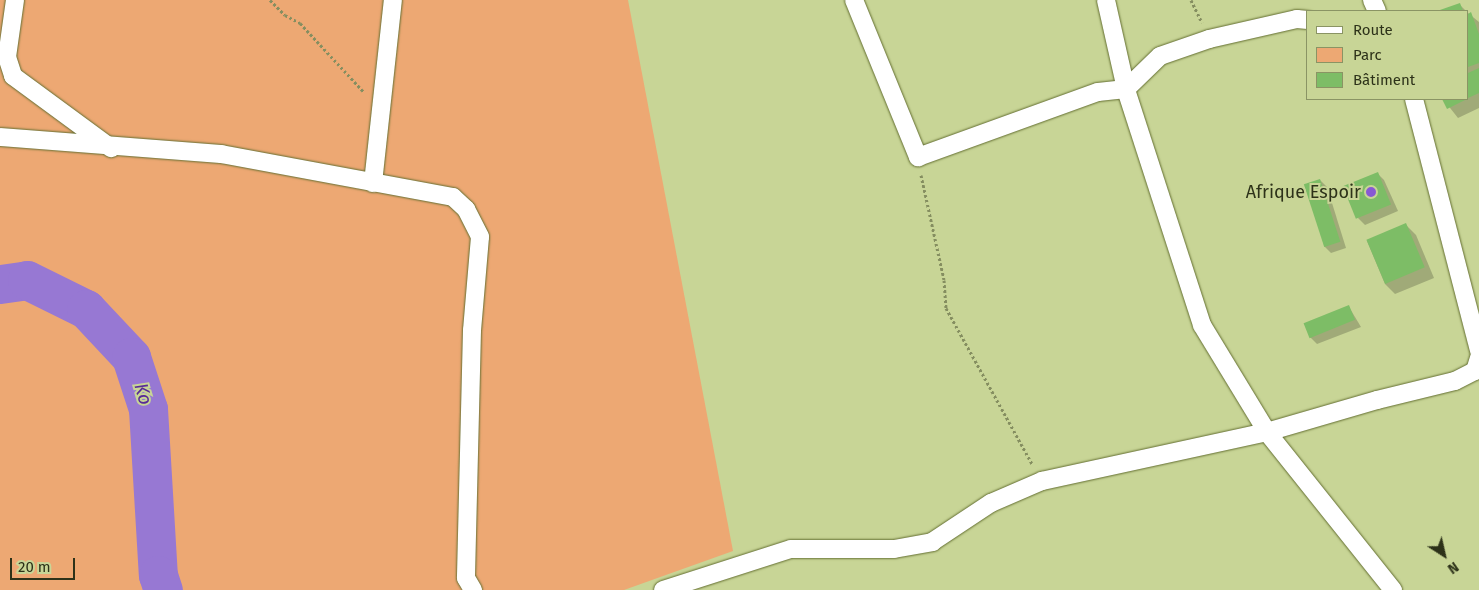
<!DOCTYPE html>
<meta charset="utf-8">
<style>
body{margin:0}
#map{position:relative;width:1479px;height:590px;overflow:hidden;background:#c8d596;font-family:"Fira Sans",sans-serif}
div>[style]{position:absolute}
.green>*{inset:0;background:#eda873}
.shadow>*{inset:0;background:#0003}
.river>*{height:39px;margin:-19.5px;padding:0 19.5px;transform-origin:19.5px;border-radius:19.5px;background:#9778d3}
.building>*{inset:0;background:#7dbd66;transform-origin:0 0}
.path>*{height:3px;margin-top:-1.5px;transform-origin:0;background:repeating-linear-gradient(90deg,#858e60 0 2.5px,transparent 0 5px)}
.roads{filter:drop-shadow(0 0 1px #636e31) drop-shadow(0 0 1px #636e31)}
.street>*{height:18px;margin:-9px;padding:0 9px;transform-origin:9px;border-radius:9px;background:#fff}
.dots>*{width:14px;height:14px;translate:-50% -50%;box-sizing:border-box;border:2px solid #c8d596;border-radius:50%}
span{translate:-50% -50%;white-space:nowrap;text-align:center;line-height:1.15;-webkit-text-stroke:4px #c8d596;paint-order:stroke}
.poi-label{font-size:18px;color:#2d3219}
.right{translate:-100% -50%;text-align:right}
.water-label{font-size:19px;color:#582b96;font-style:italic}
.legend{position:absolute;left:1306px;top:10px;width:162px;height:90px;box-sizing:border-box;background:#c8d596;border:1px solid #8a9464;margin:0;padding:6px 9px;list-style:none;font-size:15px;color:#2d3219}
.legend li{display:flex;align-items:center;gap:10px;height:25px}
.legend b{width:25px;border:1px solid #8a9464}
.north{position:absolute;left:1419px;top:530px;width:50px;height:50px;-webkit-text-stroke:4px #c8d596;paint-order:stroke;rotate:145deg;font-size:14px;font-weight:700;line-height:20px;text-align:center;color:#2d3219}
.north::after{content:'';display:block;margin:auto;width:18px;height:22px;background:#2d3219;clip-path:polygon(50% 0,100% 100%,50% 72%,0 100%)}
.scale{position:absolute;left:10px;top:558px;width:65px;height:22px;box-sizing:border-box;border:2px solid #2d3219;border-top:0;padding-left:6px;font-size:15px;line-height:18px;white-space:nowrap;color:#2d3219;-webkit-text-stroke:4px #c8d596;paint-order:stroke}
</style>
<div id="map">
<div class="green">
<div style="clip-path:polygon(0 0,628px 0,733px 551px,624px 590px,0 590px)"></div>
</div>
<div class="shadow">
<div style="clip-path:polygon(1459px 4px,1466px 11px,1440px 11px)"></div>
<div style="clip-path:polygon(1468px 13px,1479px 22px,1479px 108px,1458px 118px,1443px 99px,1468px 99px)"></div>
<div style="clip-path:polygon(1377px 173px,1384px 180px,1398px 211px,1365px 225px,1358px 218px)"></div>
<div style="clip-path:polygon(1320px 180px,1327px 187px,1346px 248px,1331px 253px,1324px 246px)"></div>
<div style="clip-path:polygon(1406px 225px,1416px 235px,1434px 278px,1395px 294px,1385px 284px,1367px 241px)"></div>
<div style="clip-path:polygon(1349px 307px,1361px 327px,1317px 344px,1310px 337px)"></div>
</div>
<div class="river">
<div style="left:0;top:284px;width:27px;rotate:-8deg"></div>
<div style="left:27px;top:280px;width:66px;rotate:26.2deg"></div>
<div style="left:86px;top:309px;width:66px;rotate:46.8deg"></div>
<div style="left:131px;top:357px;width:55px;rotate:71.9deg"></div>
<div style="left:148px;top:409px;width:166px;rotate:86.6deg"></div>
<div style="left:158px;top:575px;width:16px;rotate:72deg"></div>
</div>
<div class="building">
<div style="clip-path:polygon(1460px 3px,1463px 11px,1437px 11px)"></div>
<div style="clip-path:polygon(1471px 12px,1479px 34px,1479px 63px,1468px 67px,1468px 14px)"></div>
<div style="clip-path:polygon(1479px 68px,1479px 93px,1468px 98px,1468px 73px)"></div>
<div style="clip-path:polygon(1442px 99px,1467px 99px,1447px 109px)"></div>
<div style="left:1378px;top:172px;width:35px;height:38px;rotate:68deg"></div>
<div style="left:1320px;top:179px;width:66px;height:17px;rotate:72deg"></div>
<div style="left:1406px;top:223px;width:48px;height:43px;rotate:67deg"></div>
<div style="left:1349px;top:305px;width:16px;height:49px;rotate:68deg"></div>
</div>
<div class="path">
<div style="left:270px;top:0;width:21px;rotate:45deg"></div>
<div style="left:285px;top:15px;width:17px;rotate:28deg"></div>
<div style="left:300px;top:23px;width:94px;rotate:47.2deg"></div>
<div style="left:1191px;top:0;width:25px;rotate:64deg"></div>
<div style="left:921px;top:175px;width:107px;rotate:77.6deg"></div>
<div style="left:944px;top:280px;width:28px;rotate:86deg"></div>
<div style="left:946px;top:308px;width:178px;rotate:61.1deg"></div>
</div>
<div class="roads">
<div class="street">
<div style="left:15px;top:0;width:58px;rotate:98deg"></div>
<div style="left:7px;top:57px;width:20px;rotate:72deg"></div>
<div style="left:13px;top:76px;width:122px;rotate:36.3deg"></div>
<div style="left:854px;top:0;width:170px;rotate:67.8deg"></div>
<div style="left:918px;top:157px;width:191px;rotate:-19.9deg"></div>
<div style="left:1098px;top:92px;width:28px;rotate:-6deg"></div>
<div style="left:1126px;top:89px;width:47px;rotate:-44.1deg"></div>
<div style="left:1160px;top:56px;width:52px;rotate:-19.1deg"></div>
<div style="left:1209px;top:39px;width:90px;rotate:-12.8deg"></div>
<div style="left:1297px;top:19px;width:11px;rotate:5deg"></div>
<div style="left:1372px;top:0;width:12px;rotate:66deg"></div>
<div style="left:1414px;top:99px;width:260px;rotate:75.5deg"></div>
<div style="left:0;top:137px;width:222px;rotate:4.4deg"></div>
<div style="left:221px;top:154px;width:236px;rotate:10.5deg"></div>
<div style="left:453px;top:197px;width:18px;rotate:43deg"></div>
<div style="left:466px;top:209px;width:31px;rotate:63deg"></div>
<div style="left:480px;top:237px;width:93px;rotate:94.9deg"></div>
<div style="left:472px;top:330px;width:248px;rotate:91.4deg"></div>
<div style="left:466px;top:578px;width:14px;rotate:60deg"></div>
<div style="left:373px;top:183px;width:184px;rotate:-83.8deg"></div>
<div style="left:663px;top:590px;width:134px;rotate:-17.8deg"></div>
<div style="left:791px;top:549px;width:103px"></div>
<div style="left:894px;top:549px;width:39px;rotate:-10deg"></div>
<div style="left:932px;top:542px;width:71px;rotate:-33.5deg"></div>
<div style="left:991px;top:503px;width:56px;rotate:-23.3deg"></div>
<div style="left:1042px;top:481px;width:230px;rotate:-12.3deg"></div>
<div style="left:1267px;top:432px;width:125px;rotate:-121.3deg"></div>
<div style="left:1202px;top:325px;width:248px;rotate:-107.9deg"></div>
<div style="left:1126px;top:89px;width:91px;rotate:-102.7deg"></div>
<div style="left:1393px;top:590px;width:202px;rotate:-128.6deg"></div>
<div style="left:1267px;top:432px;width:115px;rotate:-16.2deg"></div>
<div style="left:1377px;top:400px;width:80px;rotate:-13.7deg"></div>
<div style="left:1455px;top:381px;width:22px;rotate:-27deg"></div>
<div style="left:1475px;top:371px;width:14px;rotate:-73deg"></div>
</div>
</div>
<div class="dots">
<div style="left:1371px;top:192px;background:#8759d3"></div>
</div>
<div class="poi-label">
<span class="right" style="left:1361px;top:192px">Afrique Espoir</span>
</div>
<div class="water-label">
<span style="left:143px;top:394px;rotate:74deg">Ko</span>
</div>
<ul class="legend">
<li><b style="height:6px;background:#fff"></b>Route</li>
<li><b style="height:14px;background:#eda873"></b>Parc</li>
<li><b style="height:14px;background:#7dbd66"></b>Bâtiment</li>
</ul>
<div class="north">N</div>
<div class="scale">20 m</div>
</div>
